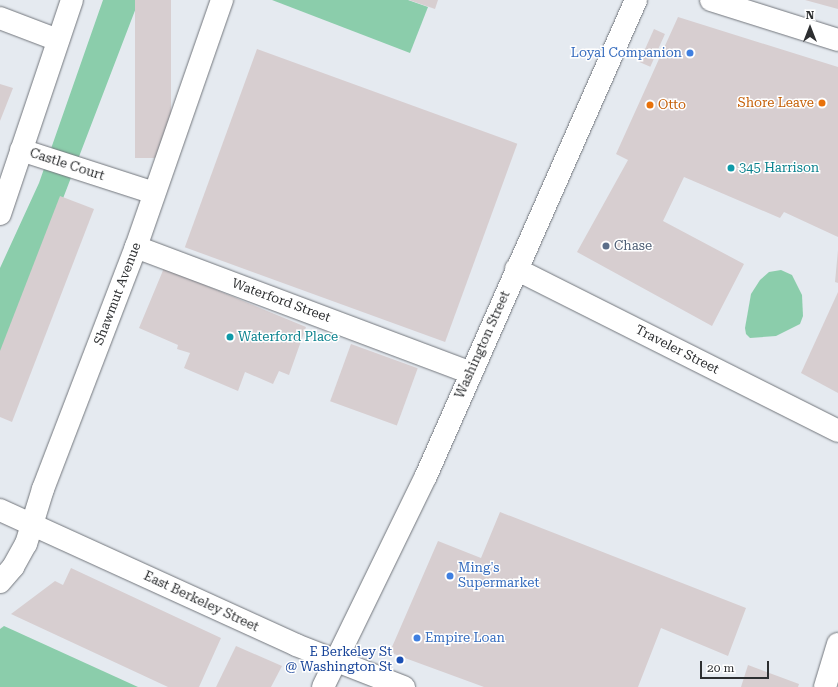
<!DOCTYPE html>
<style>
body{margin:0}
#map{position:relative;width:838px;height:687px;overflow:hidden;background:#e5eaf0;font-family:"Roboto Serif",serif}
div>[style]{position:absolute}
.green>*{inset:0;background:#8bcdab}
.building>*{inset:0;background:#d7ced0;transform-origin:0 0}
.roads{filter:drop-shadow(0 0 1px #72767c) drop-shadow(0 0 1px #72767c)}
.minor>*{height:22px;margin:-11px;padding:0 11px;transform-origin:11px;border-radius:11px;background:#fff}
.secondary>*{height:22px;margin:-11px;padding:0 11px;transform-origin:11px;border-radius:11px;background:#fff}
.primary>*{height:22px;margin:-11px;padding:0 11px;transform-origin:11px;border-radius:11px;background:#fff}
.dots>*{width:11px;height:11px;translate:-50% -50%;box-sizing:border-box;border:2px solid #fff;border-radius:50%}
span{translate:-50% -50%;white-space:nowrap;text-align:center;line-height:1.15;-webkit-text-stroke:3px #fff;paint-order:stroke}
.shop-label{font-size:13px;color:#366cbe}
.right{translate:-100% -50%;text-align:right}
.left{translate:0 -50%;text-align:left}
.food-label{font-size:13px;color:#c56008}
.street-label{font-size:13px;color:#2d2f31}
.culture-label{font-size:13px;color:#0d838f}
.service-label{font-size:13px;color:#4e5e75}
.transit-label{font-size:13px;color:#164399}
.north{position:absolute;left:790px;top:8px;width:40px;height:40px;-webkit-text-stroke:3px #fff;paint-order:stroke;rotate:0deg;font-size:11px;font-weight:700;line-height:16px;text-align:center;color:#2d2f31}
.north::after{content:'';display:block;margin:auto;width:14px;height:18px;background:#2d2f31;clip-path:polygon(50% 0,100% 100%,50% 72%,0 100%)}
.scale{position:absolute;left:700px;top:661px;width:69px;height:18px;box-sizing:border-box;border:2px solid #2d2f31;border-top:0;padding-left:5px;font-size:12px;line-height:14px;white-space:nowrap;color:#2d2f31;-webkit-text-stroke:3px #fff;paint-order:stroke}
</style>
<div id="map">
<div class="green">
<div style="clip-path:polygon(103px 0,139px 0,0 363px,0 268px,39px 183px)"></div>
<div style="clip-path:polygon(272px 0,408px 0,428px 7px,410px 53px)"></div>
<div style="clip-path:polygon(781px 270px,792px 275px,802px 295px,803px 316px,800px 324px,776px 336px,750px 338px,746px 334px,745px 328px,751px 294px,760px 280px,769px 272px)"></div>
<div style="clip-path:polygon(4px 626px,138px 687px,0 687px,0 629px)"></div>
</div>
<div class="building">
<div style="left:135px;top:0;width:36px;height:158px"></div>
<div style="clip-path:polygon(409px 0,438px 0,435px 9px)"></div>
<div style="clip-path:polygon(805px 0,838px 0,838px 9px)"></div>
<div style="clip-path:polygon(678px 17px,838px 67px,838px 237px,784px 212px,780px 218px,684px 177px,663px 221px,744px 264px,712px 326px,577px 252px,628px 160px,616px 154px)"></div>
<div style="left:654px;top:29px;width:12px;height:36px;rotate:24deg"></div>
<div style="left:257px;top:49px;width:277px;height:211px;rotate:20deg"></div>
<div style="clip-path:polygon(0 84px,13px 88px,0 121px)"></div>
<div style="clip-path:polygon(60px 196px,94px 209px,12px 422px,0 417px,0 351px)"></div>
<div style="clip-path:polygon(838px 250px,838px 283px,835px 282px)"></div>
<div style="clip-path:polygon(164px 268px,306px 327px,289px 375px,279px 371px,273px 384px,245px 372px,238px 391px,184px 368px,190px 353px,177px 349px,178px 345px,139px 328px)"></div>
<div style="clip-path:polygon(838px 292px,838px 393px,801px 373px)"></div>
<div style="left:351px;top:344px;width:71px;height:61px;rotate:20deg"></div>
<div style="clip-path:polygon(500px 512px,746px 608px,728px 656px,661px 628px,638px 687px,484px 687px,394px 654px,392px 647px,438px 541px,481px 558px)"></div>
<div style="clip-path:polygon(71px 568px,221px 638px,199px 687px,168px 687px,11px 614px,55px 581px,63px 585px)"></div>
<div style="clip-path:polygon(236px 646px,282px 666px,271px 687px,216px 687px)"></div>
<div style="clip-path:polygon(748px 665px,799px 684px,798px 687px,741px 687px)"></div>
</div>
<div class="roads">
<div class="minor">
<div style="left:711px;top:0;width:133px;rotate:17.5deg"></div>
<div style="left:0;top:18px;width:62px;rotate:20.8deg"></div>
<div style="left:21px;top:150px;width:140px;rotate:17.9deg"></div>
<div style="left:0;top:214px;width:226px;rotate:-71.4deg"></div>
<div style="left:136px;top:247px;width:358px;rotate:20.6deg"></div>
<div style="left:516px;top:269px;width:360px;rotate:26.7deg"></div>
</div>
<div class="secondary">
<div style="left:0;top:582px;width:20px;rotate:-49deg"></div>
<div style="left:13px;top:567px;width:26px;rotate:-61deg"></div>
<div style="left:26px;top:544px;width:58px;rotate:-72.8deg"></div>
<div style="left:43px;top:489px;width:259px;rotate:-69deg"></div>
<div style="left:136px;top:247px;width:262px;rotate:-70.8deg"></div>
<div style="left:825px;top:687px;width:45px;rotate:-73.2deg"></div>
</div>
<div class="primary">
<div style="left:0;top:510px;width:325px;rotate:24.5deg"></div>
<div style="left:296px;top:645px;width:116px;rotate:21.3deg"></div>
<div style="left:323px;top:687px;width:235px;rotate:-64deg"></div>
<div style="left:426px;top:476px;width:520px;rotate:-66.19deg"></div>
</div>
</div>
<div class="dots">
<div style="left:690px;top:53px;background:#3f7fe0"></div>
<div style="left:822px;top:103px;background:#e8710a"></div>
<div style="left:650px;top:105px;background:#e8710a"></div>
<div style="left:731px;top:168px;background:#0f9aa8"></div>
<div style="left:606px;top:246px;background:#5c6f8a"></div>
<div style="left:230px;top:337px;background:#0f9aa8"></div>
<div style="left:450px;top:576px;background:#3f7fe0"></div>
<div style="left:417px;top:638px;background:#3f7fe0"></div>
<div style="left:400px;top:660px;background:#1a4fb4"></div>
</div>
<div class="shop-label">
<span class="right" style="left:682px;top:53px">Loyal Companion</span>
<span class="left" style="left:458px;top:576px">Ming's<br>Supermarket</span>
<span class="left" style="left:425px;top:638px">Empire Loan</span>
</div>
<div class="food-label">
<span class="right" style="left:814px;top:103px">Shore Leave</span>
<span class="left" style="left:658px;top:105px">Otto</span>
</div>
<div class="street-label">
<span style="left:67px;top:165px;rotate:18deg">Castle Court</span>
<span style="left:118px;top:294px;rotate:-69deg">Shawmut Avenue</span>
<span style="left:281px;top:301px;rotate:20deg">Waterford Street</span>
<span style="left:483px;top:345px;rotate:-66deg">Washington Street</span>
<span style="left:677px;top:350px;rotate:27deg">Traveler Street</span>
<span style="left:201px;top:602px;rotate:25deg">East Berkeley Street</span>
</div>
<div class="culture-label">
<span class="left" style="left:739px;top:168px">345 Harrison</span>
<span class="left" style="left:238px;top:337px">Waterford Place</span>
</div>
<div class="service-label">
<span class="left" style="left:614px;top:246px">Chase</span>
</div>
<div class="transit-label">
<span class="right" style="left:392px;top:660px">E Berkeley St<br>@ Washington St</span>
</div>
<div class="north">N</div>
<div class="scale">20 m</div>
</div>
